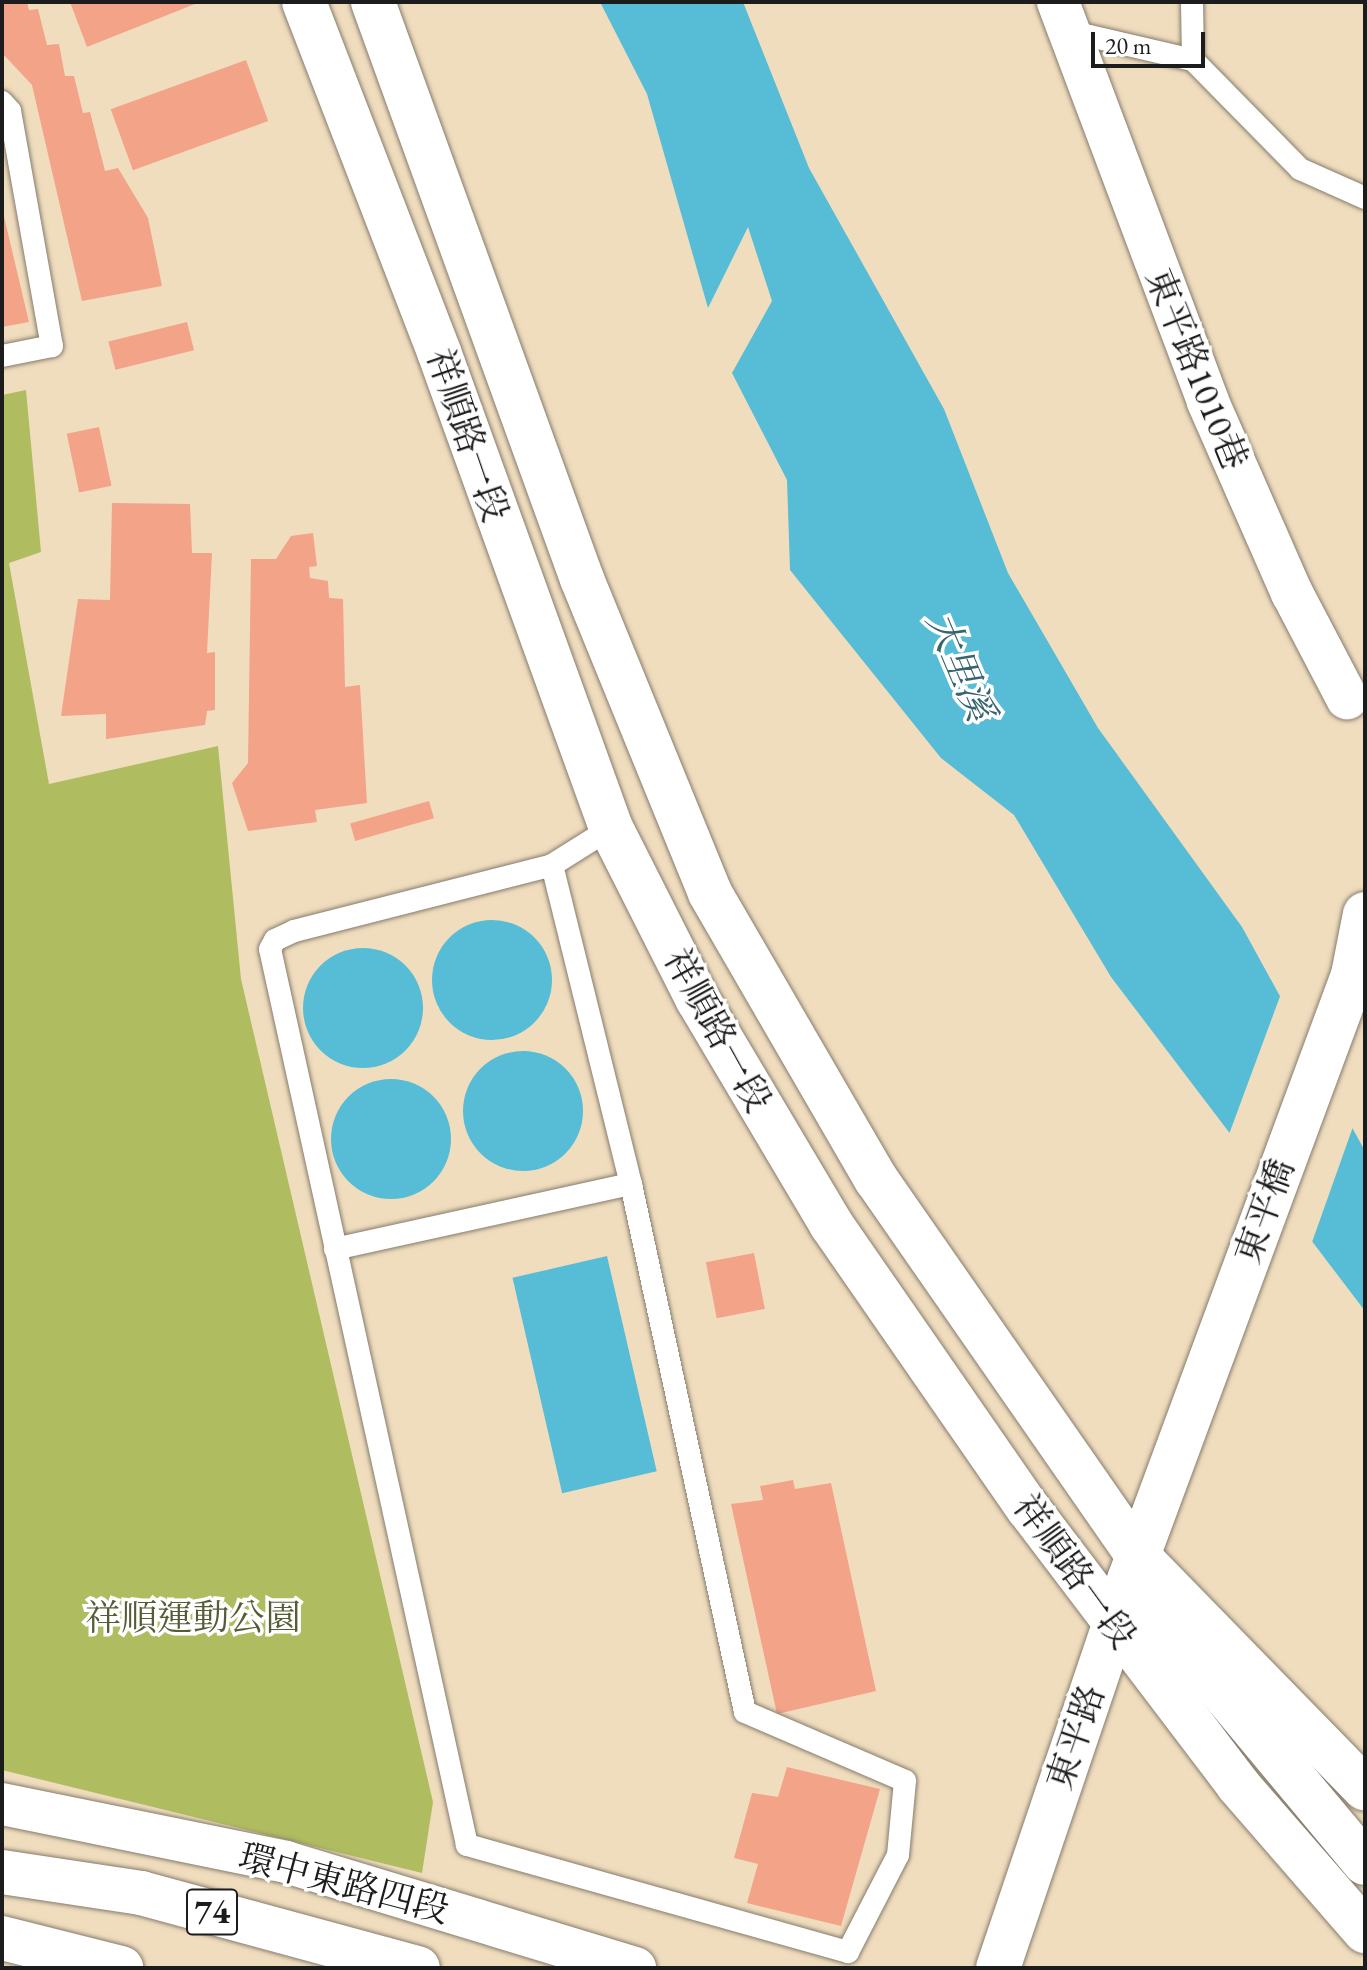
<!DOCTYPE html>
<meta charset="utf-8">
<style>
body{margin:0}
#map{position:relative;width:1367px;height:1970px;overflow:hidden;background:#f0ddbe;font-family:"EB Garamond","Noto Serif TC",serif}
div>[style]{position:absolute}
.green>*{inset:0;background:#afbd60}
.water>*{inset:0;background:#57bcd5;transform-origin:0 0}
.round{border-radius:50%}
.pier>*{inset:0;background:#f0ddbe}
.building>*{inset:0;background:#f3a388;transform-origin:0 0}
.roads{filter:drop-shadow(0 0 2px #867c6d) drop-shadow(0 0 2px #867c6d)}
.service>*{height:22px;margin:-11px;padding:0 11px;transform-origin:11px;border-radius:11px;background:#fff}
.minor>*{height:42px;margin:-21px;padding:0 21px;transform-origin:21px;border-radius:21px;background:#fff}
.tertiary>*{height:44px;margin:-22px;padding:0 22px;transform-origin:22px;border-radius:22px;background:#fff}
.trunk>*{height:44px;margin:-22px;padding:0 22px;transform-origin:22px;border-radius:22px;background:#fff}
span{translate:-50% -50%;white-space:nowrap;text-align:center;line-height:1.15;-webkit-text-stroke:7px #fff;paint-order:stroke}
.shield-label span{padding:2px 6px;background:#fff;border:2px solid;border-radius:6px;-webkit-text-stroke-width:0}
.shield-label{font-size:34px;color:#1c1c1c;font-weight:700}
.street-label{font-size:36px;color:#1c1c1c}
.park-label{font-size:36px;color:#575c37}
.water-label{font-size:38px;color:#37646f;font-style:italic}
.frame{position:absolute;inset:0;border:4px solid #1c1c1c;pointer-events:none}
.scale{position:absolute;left:1091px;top:32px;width:114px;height:36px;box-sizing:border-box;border:4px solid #1c1c1c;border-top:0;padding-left:10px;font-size:24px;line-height:28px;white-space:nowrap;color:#1c1c1c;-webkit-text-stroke:6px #fff;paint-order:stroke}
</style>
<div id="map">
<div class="green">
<div style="clip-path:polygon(26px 390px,41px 552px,9px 563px,49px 784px,218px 746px,241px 979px,433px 1802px,422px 1873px,2px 1770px,2px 395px)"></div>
</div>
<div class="water">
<div style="clip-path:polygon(600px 2px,743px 2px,809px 168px,944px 409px,1008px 573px,1098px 728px,1242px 927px,1365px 1151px,1365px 1311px,1111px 977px,1014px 815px,941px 758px,790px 570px,787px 480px,732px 373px,772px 301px,748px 227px,708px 308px,647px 94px)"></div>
<div class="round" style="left:432px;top:920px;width:120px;height:120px"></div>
<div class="round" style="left:303px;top:948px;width:120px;height:120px"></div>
<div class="round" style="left:463px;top:1051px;width:120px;height:120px"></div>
<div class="round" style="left:331px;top:1079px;width:120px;height:120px"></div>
<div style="left:607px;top:1256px;width:221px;height:97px;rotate:77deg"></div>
</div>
<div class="pier">
<div style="clip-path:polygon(1282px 991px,1354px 1124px,1311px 1245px,1228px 1137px)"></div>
</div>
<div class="building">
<div style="clip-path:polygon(2px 2px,27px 2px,29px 10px,38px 9px,47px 45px,59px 44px,65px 76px,74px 76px,83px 113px,90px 112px,105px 171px,118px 168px,148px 218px,162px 286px,82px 301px,32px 85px,2px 53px)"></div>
<div style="clip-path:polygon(70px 2px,200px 2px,87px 47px)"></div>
<div style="left:246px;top:60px;width:65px;height:144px;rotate:70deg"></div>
<div style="clip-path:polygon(2px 208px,29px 322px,2px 327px)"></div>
<div style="left:187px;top:322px;width:29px;height:81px;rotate:76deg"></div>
<div style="left:99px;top:427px;width:60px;height:33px;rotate:78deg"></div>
<div style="clip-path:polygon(112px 503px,190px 504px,192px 553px,212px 553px,207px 653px,215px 652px,215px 710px,207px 711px,205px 725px,106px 739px,106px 714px,61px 716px,78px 599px,110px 600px)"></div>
<div style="clip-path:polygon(313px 533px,317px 566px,309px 567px,310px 578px,328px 581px,329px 598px,343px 599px,345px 687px,360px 685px,367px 803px,315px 810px,317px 822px,248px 831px,232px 783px,248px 763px,251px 559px,276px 559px,291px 536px)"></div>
<div style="left:429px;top:801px;width:18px;height:82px;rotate:74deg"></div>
<div style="left:754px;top:1253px;width:57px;height:49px;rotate:79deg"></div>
<div style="clip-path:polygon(793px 1480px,795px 1489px,831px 1483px,876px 1691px,777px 1714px,731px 1504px,763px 1500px,760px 1486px)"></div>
<div style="clip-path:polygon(787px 1767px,880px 1789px,841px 1926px,747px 1903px,758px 1864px,734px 1858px,752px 1793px,778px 1797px)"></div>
</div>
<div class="roads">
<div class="service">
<div style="left:1192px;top:2px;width:58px;rotate:89deg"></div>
<div style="left:1068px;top:31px;width:128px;rotate:13.1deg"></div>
<div style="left:1193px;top:60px;width:153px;rotate:45.5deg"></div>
<div style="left:1300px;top:169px;width:71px;rotate:24deg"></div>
<div style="left:2px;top:102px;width:12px;rotate:48deg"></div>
<div style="left:10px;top:111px;width:239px;rotate:79.9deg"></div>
<div style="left:52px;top:346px;width:51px;rotate:168.7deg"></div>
<div style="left:552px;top:865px;width:329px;rotate:76.1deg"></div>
<div style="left:631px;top:1184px;width:540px;rotate:77.82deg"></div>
<div style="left:745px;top:1712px;width:174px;rotate:23.3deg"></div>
<div style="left:905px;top:1781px;width:74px;rotate:95.4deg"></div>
<div style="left:898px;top:1855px;width:109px;rotate:117.3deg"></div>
<div style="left:848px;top:1952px;width:396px;rotate:-164.3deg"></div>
<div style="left:467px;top:1845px;width:917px;rotate:-102.4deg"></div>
<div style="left:270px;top:949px;width:10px;rotate:-61deg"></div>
<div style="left:275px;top:940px;width:21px;rotate:-25deg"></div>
<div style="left:294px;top:931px;width:266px;rotate:-14.3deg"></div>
<div style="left:552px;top:865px;width:70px;rotate:-32.1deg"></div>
<div style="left:335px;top:1249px;width:303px;rotate:-12.4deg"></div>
</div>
<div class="minor">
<div style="left:1058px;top:2px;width:427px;rotate:69.4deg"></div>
<div style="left:1208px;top:402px;width:209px;rotate:66.3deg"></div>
<div style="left:1292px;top:593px;width:119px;rotate:62.4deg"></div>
<div style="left:2px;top:1804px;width:290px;rotate:11.5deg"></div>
<div style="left:286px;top:1862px;width:365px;rotate:16.9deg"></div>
</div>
<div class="tertiary">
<div style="left:304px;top:2px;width:375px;rotate:68.9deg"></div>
<div style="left:439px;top:352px;width:506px;rotate:70.13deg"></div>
<div style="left:611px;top:828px;width:193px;rotate:63.2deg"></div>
<div style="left:698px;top:1000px;width:261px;rotate:59.3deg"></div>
<div style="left:831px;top:1224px;width:346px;rotate:55.3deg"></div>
<div style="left:1028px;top:1508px;width:348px;rotate:52.8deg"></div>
<div style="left:1238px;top:1785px;width:194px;rotate:49deg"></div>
<div style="left:373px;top:2px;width:614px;rotate:70.09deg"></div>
<div style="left:582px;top:579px;width:339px;rotate:67.8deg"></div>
<div style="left:710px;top:893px;width:331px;rotate:59.9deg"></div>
<div style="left:876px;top:1179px;width:459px;rotate:55.2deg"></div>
<div style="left:1138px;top:1556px;width:325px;rotate:45.7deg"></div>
<div style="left:998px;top:1968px;width:410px;rotate:-71.3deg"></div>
<div style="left:1129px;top:1580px;width:645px;rotate:-69.68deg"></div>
<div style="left:1353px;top:975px;width:62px;rotate:-78.9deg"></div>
</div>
<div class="trunk">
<div style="left:1129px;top:1580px;width:368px;rotate:50.2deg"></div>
<div style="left:2px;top:1872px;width:141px;rotate:8.6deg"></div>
<div style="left:141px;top:1893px;width:287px;rotate:15.2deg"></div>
<div style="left:2px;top:1938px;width:123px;rotate:14.1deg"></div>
</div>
</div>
<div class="shield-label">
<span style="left:212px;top:1912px">74</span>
</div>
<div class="street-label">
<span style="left:1197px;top:369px;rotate:68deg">東平路1010巷</span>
<span style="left:468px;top:435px;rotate:71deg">祥順路一段</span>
<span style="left:718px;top:1030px;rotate:61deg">祥順路一段</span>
<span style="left:1264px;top:1211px;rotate:-70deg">東平橋</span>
<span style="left:1075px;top:1571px;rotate:54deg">祥順路一段</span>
<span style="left:1075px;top:1737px;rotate:-71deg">東平路</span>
<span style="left:344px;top:1883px;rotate:15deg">環中東路四段</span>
</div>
<div class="park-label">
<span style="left:193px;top:1618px">祥順運動公園</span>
</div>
<div class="water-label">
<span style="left:961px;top:666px;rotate:67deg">大里溪</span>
</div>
<div class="frame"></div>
<div class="scale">20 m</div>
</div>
